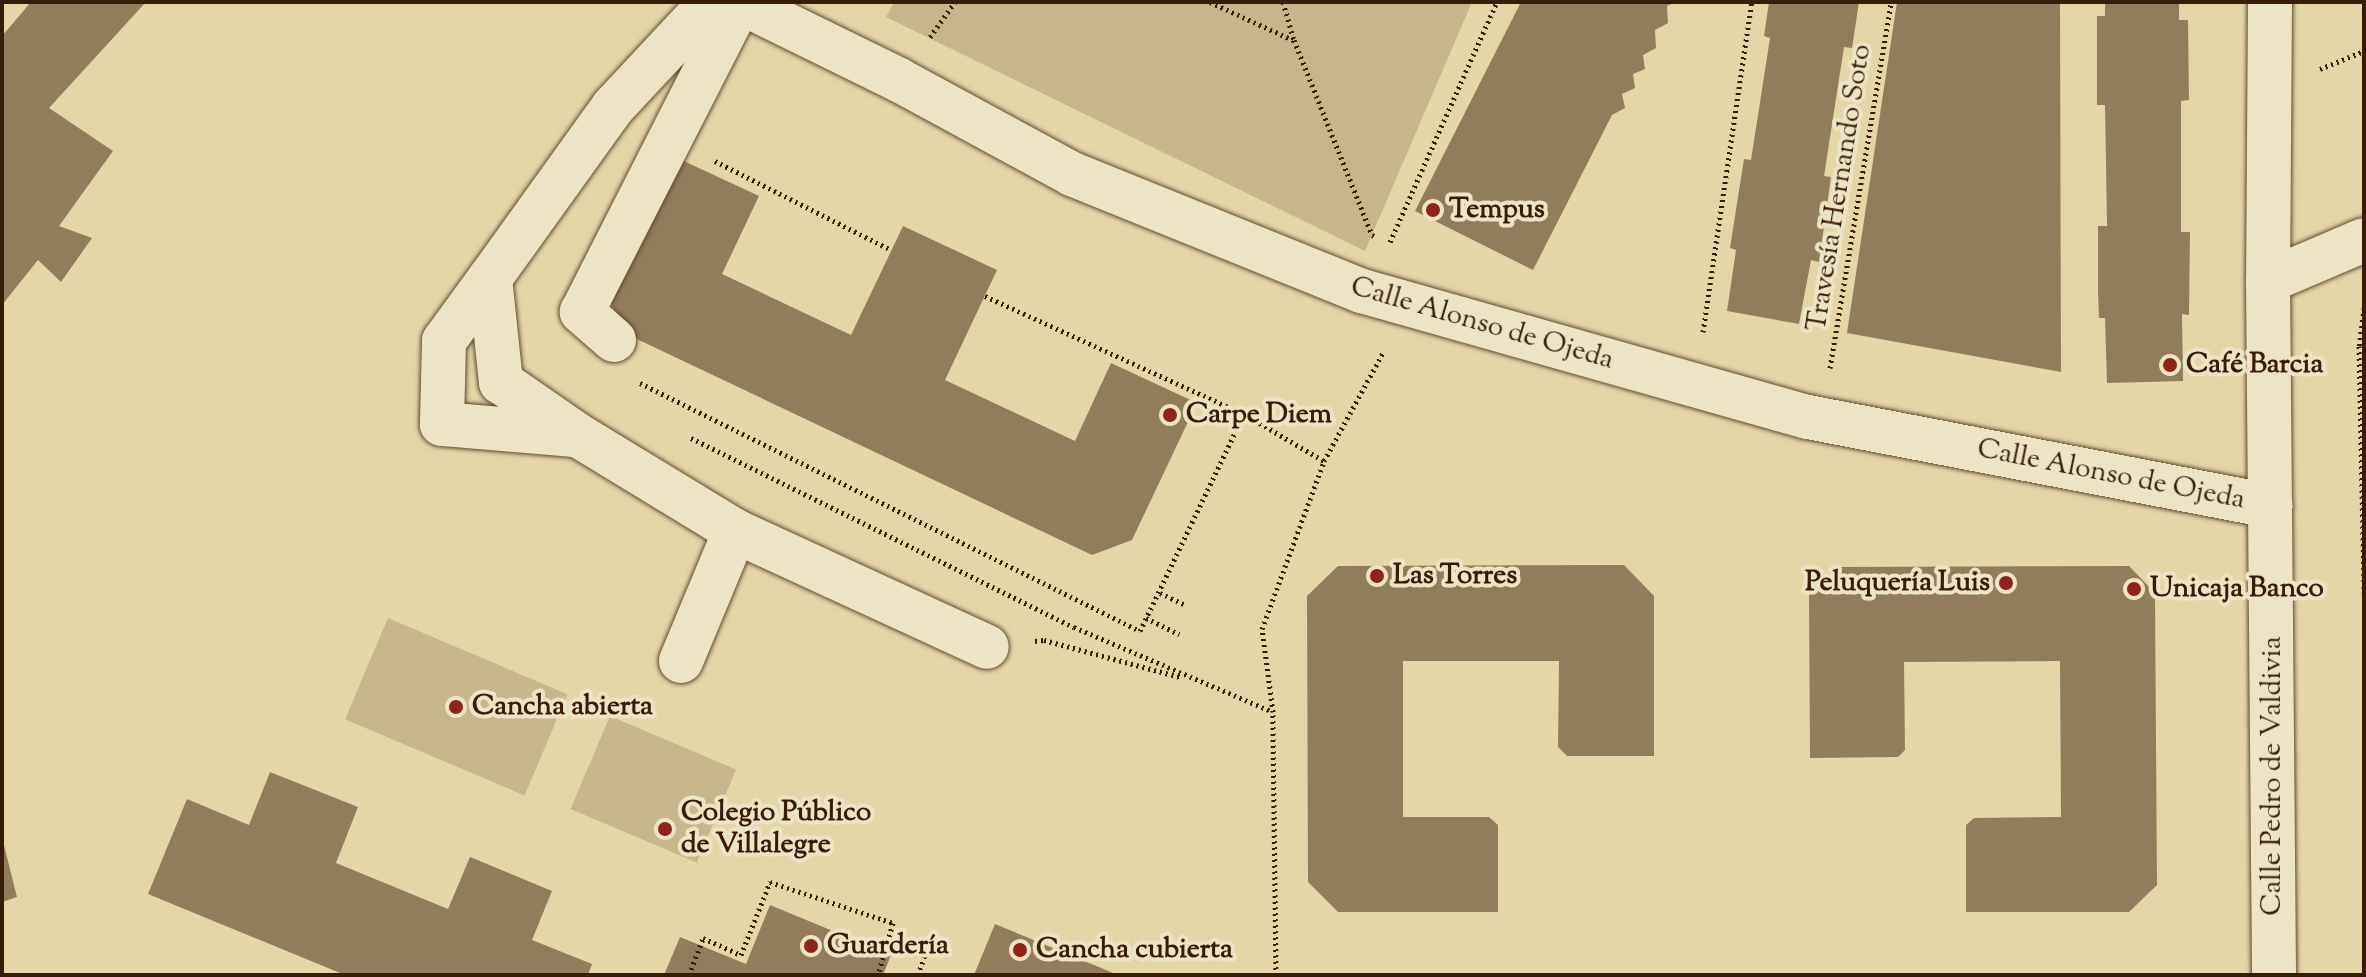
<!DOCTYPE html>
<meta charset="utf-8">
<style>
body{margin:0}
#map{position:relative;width:2366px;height:977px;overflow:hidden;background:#e4d6a7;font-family:"Sorts Mill Goudy",serif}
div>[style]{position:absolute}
.green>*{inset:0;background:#c7b68c;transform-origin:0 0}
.building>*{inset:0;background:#917d5b}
.path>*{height:5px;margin-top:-2.5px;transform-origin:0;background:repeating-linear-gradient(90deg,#371c09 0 2px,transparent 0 6px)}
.roads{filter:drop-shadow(0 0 2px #624a30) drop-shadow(0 0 2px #624a30)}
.minor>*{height:44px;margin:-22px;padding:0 22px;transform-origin:22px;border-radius:22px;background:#ede4c6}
.dots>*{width:22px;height:22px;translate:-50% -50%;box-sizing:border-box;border:4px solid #ede4c6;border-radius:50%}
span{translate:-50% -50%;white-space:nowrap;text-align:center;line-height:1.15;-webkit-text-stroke:8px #ede4c6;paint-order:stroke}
.street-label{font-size:28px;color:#371c09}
.poi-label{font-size:28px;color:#371c09;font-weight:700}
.left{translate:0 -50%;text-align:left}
.right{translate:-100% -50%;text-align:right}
.frame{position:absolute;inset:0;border:4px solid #371c09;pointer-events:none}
</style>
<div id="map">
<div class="green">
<div style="clip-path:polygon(894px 2px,1472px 2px,1365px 251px,886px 17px)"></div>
<div style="left:388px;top:618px;width:195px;height:110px;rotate:23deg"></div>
<div style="left:610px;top:716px;width:137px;height:101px;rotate:23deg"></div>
</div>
<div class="building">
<div style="clip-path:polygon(31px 2px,146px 2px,49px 108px,113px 151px,59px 226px,92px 238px,61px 282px,38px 260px,2px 305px,2px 36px)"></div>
<div style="clip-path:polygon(1521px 2px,1675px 2px,1667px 6px,1668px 23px,1655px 30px,1656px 48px,1643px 55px,1645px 69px,1633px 74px,1635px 88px,1622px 94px,1625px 108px,1612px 115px,1533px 270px,1415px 211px)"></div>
<div style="clip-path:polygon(1769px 2px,1859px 2px,1852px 48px,1844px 47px,1824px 176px,1831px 177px,1819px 262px,1811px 260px,1799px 324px,1727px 311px,1736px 250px,1730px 248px,1744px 159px,1751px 160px,1770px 38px,1764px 36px)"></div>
<div style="clip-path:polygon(1897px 2px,2060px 2px,2061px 372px,1847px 333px)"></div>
<div style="clip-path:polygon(2105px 2px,2179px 2px,2179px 20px,2188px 20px,2189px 100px,2181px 101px,2181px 232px,2190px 232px,2189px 315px,2182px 314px,2183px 381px,2107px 383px,2105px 318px,2099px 318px,2098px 292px,2098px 226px,2107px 226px,2105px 105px,2097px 105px,2097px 16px,2105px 16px)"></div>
<div style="clip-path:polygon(673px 156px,759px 196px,722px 274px,851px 335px,903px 226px,997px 270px,945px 380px,1075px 441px,1111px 363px,1197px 403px,1132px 540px,1092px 555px,622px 332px,608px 293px)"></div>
<div style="clip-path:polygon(1624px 565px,1654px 596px,1654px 756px,1567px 756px,1558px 747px,1559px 661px,1403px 661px,1403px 817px,1489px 817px,1498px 825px,1498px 912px,1338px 912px,1308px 882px,1307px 596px,1338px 566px)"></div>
<div style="clip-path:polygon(2129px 566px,2155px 593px,2157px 885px,2129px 912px,1966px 912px,1966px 825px,1974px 818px,2061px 817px,2060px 661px,1904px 662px,1905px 750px,1898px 757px,1810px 758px,1809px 594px,1835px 567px)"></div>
<div style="clip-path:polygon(270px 772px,358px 807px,336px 863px,448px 909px,470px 857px,552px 891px,532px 940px,592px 964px,588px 975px,345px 975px,148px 894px,187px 799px,249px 825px)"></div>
<div style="clip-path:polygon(2px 837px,17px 897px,2px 902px)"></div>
<div style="clip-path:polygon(770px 905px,891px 955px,883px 975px,664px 975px,680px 937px,746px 964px)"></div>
<div style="clip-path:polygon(995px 924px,1118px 975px,974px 975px)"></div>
</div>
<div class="path">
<div style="left:1210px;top:2px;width:91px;rotate:24.6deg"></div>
<div style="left:1283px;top:2px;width:40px;rotate:74deg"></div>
<div style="left:1294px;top:40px;width:210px;rotate:68.2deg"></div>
<div style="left:1372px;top:235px;width:5px;rotate:22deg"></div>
<div style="left:1097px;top:3px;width:1px;rotate:-90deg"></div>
<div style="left:930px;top:37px;width:43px;rotate:-54.5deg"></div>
<div style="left:2320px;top:69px;width:48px;rotate:-22.2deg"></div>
<div style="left:715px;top:161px;width:197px;rotate:26.8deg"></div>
<div style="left:1390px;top:242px;width:263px;rotate:-66deg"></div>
<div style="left:985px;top:296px;width:285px;rotate:24.5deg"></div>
<div style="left:1244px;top:414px;width:93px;rotate:30.4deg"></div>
<div style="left:2364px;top:308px;width:38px;rotate:97deg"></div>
<div style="left:2359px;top:346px;width:248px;rotate:88.8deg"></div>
<div style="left:1703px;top:332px;width:334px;rotate:-81.6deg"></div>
<div style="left:1830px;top:368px;width:371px;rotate:-80.5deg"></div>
<div style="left:640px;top:383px;width:558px;rotate:26.38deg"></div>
<div style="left:1140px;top:631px;width:241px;rotate:-64.4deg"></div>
<div style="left:691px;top:438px;width:427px;rotate:26.3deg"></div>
<div style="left:1074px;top:627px;width:216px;rotate:23.1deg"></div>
<div style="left:1160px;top:593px;width:26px;rotate:25deg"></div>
<div style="left:1146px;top:618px;width:37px;rotate:26deg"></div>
<div style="left:1035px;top:641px;width:9px;rotate:-6deg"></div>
<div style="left:1044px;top:640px;width:141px;rotate:15.2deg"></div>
<div style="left:689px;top:975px;width:40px;rotate:-69deg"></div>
<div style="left:703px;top:938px;width:42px;rotate:24.1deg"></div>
<div style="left:741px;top:955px;width:79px;rotate:-68.3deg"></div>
<div style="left:770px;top:882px;width:130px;rotate:18.4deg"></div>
<div style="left:893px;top:923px;width:54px;rotate:106.1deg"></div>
<div style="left:918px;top:975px;width:40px;rotate:-71.1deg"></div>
<div style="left:1276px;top:975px;width:263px;rotate:-90.7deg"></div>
<div style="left:1273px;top:712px;width:84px;rotate:-97.5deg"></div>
<div style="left:1262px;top:629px;width:179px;rotate:-69.7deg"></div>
<div style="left:1324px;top:461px;width:125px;rotate:-61.4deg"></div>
</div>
<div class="roads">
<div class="minor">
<div style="left:711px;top:2px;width:144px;rotate:133deg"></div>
<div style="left:613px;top:107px;width:211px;rotate:125.7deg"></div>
<div style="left:490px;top:278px;width:105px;rotate:84deg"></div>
<div style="left:501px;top:382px;width:95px;rotate:34.7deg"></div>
<div style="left:579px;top:436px;width:183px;rotate:31.3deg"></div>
<div style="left:735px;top:531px;width:277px;rotate:24.7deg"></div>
<div style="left:740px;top:2px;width:177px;rotate:26.1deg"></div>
<div style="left:899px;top:80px;width:197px;rotate:28.5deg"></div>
<div style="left:1072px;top:174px;width:313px;rotate:22deg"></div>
<div style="left:1362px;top:291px;width:463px;rotate:15.8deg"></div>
<div style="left:1808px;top:417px;width:471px;rotate:10.9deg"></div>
<div style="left:2270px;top:2px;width:279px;rotate:90.4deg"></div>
<div style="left:2268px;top:281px;width:694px;rotate:89.5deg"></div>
<div style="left:490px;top:278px;width:78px;rotate:126.1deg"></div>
<div style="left:444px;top:341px;width:83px;rotate:91.4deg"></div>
<div style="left:442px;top:424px;width:132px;rotate:4.8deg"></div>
<div style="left:2268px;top:281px;width:104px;rotate:-23.1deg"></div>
<div style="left:614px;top:340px;width:43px;rotate:-138.8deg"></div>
<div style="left:582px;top:312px;width:348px;rotate:-63deg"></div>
<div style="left:681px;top:661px;width:141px;rotate:-67.4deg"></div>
</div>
</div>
<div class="dots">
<div style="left:1433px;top:210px;background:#8f2418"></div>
<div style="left:2170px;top:365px;background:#8f2418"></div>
<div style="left:1170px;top:415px;background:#8f2418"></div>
<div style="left:1377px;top:576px;background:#8f2418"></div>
<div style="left:2006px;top:583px;background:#8f2418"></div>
<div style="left:2134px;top:589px;background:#8f2418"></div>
<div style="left:456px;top:707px;background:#8f2418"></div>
<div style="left:665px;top:829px;background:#8f2418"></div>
<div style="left:811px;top:946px;background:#8f2418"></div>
<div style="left:1020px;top:950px;background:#8f2418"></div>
</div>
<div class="street-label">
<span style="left:1840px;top:188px;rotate:-81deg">Travesía Hernando Soto</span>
<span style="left:1482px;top:324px;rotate:16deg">Calle Alonso de Ojeda</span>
<span style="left:2111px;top:475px;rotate:11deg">Calle Alonso de Ojeda</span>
<span style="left:2273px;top:776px;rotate:-90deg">Calle Pedro de Valdivia</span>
</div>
<div class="poi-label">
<span class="left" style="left:1449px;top:210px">Tempus</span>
<span class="left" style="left:2186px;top:365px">Café Barcia</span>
<span class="left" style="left:1186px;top:415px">Carpe Diem</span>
<span class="left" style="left:1393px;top:576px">Las Torres</span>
<span class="right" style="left:1990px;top:583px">Peluquería Luis</span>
<span class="left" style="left:2150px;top:589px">Unicaja Banco</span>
<span class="left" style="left:472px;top:707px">Cancha abierta</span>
<span class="left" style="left:681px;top:829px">Colegio Público<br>de Villalegre</span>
<span class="left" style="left:827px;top:946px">Guardería</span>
<span class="left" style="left:1036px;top:950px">Cancha cubierta</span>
</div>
<div class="frame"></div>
</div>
